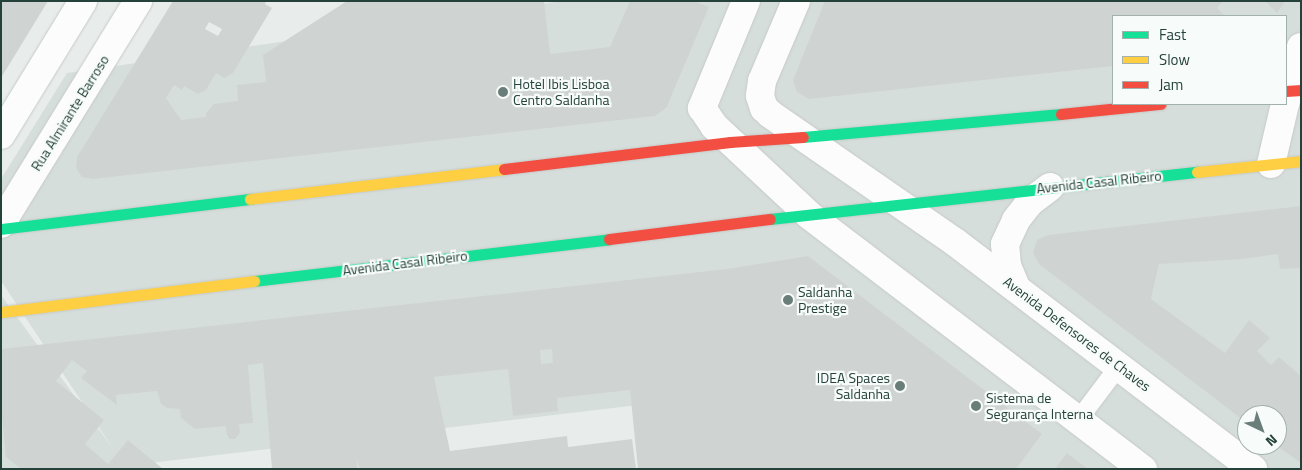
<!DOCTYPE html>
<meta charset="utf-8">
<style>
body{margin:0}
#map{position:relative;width:1302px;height:470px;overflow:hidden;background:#e8edeb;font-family:"Titillium Web",sans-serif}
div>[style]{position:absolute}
.built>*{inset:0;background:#d6dedb}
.building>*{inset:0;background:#cfd4d2}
.roads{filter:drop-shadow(0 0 1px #c5cac8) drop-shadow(0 0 1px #c5cac8)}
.lane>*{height:18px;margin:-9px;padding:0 9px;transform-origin:9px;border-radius:9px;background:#fcfcfc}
.street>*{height:28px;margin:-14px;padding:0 14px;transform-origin:14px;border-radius:14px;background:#fcfcfc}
.fast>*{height:11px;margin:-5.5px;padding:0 5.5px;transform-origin:5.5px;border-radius:5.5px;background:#16e098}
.slow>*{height:11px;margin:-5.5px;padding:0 5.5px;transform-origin:5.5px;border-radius:5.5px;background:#ffcf43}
.jam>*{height:11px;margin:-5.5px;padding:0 5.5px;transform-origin:5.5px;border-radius:5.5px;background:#f24e42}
.dots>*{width:14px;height:14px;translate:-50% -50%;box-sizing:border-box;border:2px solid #f7fbf9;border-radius:50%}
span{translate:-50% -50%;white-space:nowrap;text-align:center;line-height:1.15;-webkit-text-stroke:4.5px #f7fbf9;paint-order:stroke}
.poi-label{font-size:14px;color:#24423a}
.left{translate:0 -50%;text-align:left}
.right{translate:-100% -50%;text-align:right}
.street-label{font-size:14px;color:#24423a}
.frame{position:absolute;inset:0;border:2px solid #24423a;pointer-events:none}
.legend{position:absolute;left:1112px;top:15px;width:175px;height:90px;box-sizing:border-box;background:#f7fbf9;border:1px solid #a3b1ad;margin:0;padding:6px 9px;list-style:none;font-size:15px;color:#24423a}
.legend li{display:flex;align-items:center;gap:10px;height:25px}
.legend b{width:25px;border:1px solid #a3b1ad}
.north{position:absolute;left:1237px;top:405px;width:50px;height:50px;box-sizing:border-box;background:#f7fbf9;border:1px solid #a3b1ad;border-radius:50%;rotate:138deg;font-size:14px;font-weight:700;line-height:20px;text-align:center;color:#24423a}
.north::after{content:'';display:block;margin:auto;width:18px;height:22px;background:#697e78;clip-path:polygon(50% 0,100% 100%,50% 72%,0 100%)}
</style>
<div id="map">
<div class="built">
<div style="clip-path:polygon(evenodd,562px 1px,1301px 1px,1301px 469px,912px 469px,798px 386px,125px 466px,121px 469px,1px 469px,1px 295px,114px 450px,1px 281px,1px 179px,67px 73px,562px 1px,1113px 16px,1286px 16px,1286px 104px,1113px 104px,1113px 16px,562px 1px,1247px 415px,1277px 415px,1277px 445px,1247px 445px,1247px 415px)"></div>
</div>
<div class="building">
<div style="clip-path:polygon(1px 1px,48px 1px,1px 78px)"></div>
<div style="clip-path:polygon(evenodd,173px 1px,266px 1px,265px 4px,272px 8px,233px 73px,224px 78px,216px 73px,206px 90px,198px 94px,184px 86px,182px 90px,174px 85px,166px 98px,181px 120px,206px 117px,206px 113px,214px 104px,238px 101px,237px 85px,266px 82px,263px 55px,347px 1px,544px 1px,550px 54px,610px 47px,630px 1px,694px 1px,709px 7px,670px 99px,667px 107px,655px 116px,93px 179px,82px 177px,76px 168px,77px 157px,173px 1px,209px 22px,222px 29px,218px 36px,205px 29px,209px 22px)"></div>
<div style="clip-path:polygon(825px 1px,1223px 1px,1217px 8px,1225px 16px,1113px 16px,1113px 66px,809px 99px,797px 92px,793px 80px)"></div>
<div style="clip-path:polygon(1265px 1px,1285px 1px,1277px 13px)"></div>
<div style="clip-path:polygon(1301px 206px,1301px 268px,1280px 269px,1278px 254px,1243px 259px,1159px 264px,1151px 299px,1225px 353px,1249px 320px,1270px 338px,1257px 351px,1271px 365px,1279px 357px,1301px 376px,1301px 463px,1277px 446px,1277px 415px,1247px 415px,1247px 423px,1039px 264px,1033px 253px,1037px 240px,1048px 235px)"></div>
<div style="clip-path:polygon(evenodd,808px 256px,1042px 434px,1016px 469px,638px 469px,630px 390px,557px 398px,558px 411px,513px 416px,508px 369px,434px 377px,450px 451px,567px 436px,568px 447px,632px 439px,636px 469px,359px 469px,357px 460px,358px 469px,272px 469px,263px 363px,248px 365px,253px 423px,239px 424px,240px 433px,235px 439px,230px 439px,227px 435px,226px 426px,195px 429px,181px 418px,180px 409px,167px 408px,161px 404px,157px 391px,116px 395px,117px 405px,81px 378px,87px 371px,72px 360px,56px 381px,104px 420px,85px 444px,108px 464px,128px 440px,163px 469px,21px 469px,6px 457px,1px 406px,1px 349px,727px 269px,808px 256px,552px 349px,553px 363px,541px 364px,540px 350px,552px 349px)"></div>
<div style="clip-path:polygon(1067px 453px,1088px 469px,1055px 469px)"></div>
</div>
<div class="roads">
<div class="lane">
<div style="left:1079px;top:419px;width:66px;rotate:-53deg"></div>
</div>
<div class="street">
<div style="left:746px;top:1px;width:116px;rotate:112.4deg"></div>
<div style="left:702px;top:108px;width:22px;rotate:56deg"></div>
<div style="left:714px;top:126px;width:130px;rotate:43.1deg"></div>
<div style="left:809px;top:215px;width:420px;rotate:37.3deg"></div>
<div style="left:796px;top:1px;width:87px;rotate:113deg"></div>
<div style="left:762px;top:81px;width:15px;rotate:98deg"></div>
<div style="left:760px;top:96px;width:13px;rotate:72deg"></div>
<div style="left:764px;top:108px;width:8px;rotate:45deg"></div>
<div style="left:770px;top:114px;width:225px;rotate:34.7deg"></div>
<div style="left:955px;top:242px;width:375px;rotate:37.3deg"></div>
<div style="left:1286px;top:101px;width:56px;rotate:-74.5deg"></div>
<div style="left:1px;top:135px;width:157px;rotate:-58.5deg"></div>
<div style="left:1271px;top:164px;width:62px;rotate:-76.9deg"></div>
<div style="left:1px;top:224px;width:262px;rotate:-58.4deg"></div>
<div style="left:1016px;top:287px;width:23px;rotate:-113deg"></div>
<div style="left:1007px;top:266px;width:22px;rotate:-95deg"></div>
<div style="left:1005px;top:244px;width:26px;rotate:-65deg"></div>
<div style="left:1016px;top:220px;width:23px;rotate:-52deg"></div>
<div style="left:1030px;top:202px;width:25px;rotate:-37deg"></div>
</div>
<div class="fast">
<div style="left:803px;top:137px;width:259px;rotate:-5.1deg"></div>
<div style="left:770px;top:219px;width:430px;rotate:-6.3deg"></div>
<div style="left:1px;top:229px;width:251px;rotate:-6.9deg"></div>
<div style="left:254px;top:281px;width:357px;rotate:-6.7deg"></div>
</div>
<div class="slow">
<div style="left:1197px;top:172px;width:105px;rotate:-6deg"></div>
<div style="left:250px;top:199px;width:256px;rotate:-6.7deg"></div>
<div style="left:1px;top:312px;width:255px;rotate:-7deg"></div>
</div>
<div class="jam">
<div style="left:1286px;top:91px;width:15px;rotate:-4deg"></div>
<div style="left:1061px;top:114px;width:100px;rotate:-5.8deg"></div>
<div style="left:504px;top:169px;width:228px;rotate:-6.8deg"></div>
<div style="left:730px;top:142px;width:73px;rotate:-3.9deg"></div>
<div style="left:609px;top:239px;width:162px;rotate:-7.1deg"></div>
</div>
</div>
<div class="dots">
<div style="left:503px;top:92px;background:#697e78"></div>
<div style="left:788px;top:300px;background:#697e78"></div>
<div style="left:900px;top:386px;background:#697e78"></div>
<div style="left:976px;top:406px;background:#697e78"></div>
</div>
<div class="poi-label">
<span class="left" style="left:513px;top:92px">Hotel Ibis Lisboa<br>Centro Saldanha</span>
<span class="left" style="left:798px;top:300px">Saldanha<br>Prestige</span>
<span class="right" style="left:890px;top:386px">IDEA Spaces<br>Saldanha</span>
<span class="left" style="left:986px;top:406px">Sistema de<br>Segurança Interna</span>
</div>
<div class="street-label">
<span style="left:70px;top:113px;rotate:-58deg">Rua Almirante Barroso</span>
<span style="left:1099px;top:182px;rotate:-6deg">Avenida Casal Ribeiro</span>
<span style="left:405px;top:263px;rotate:-7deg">Avenida Casal Ribeiro</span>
<span style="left:1077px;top:334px;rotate:37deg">Avenida Defensores de Chaves</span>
</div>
<div class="frame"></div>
<ul class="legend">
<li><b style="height:6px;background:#16e098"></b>Fast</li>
<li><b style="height:6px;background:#ffcf43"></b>Slow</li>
<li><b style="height:6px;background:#f24e42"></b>Jam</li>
</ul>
<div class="north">N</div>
</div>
